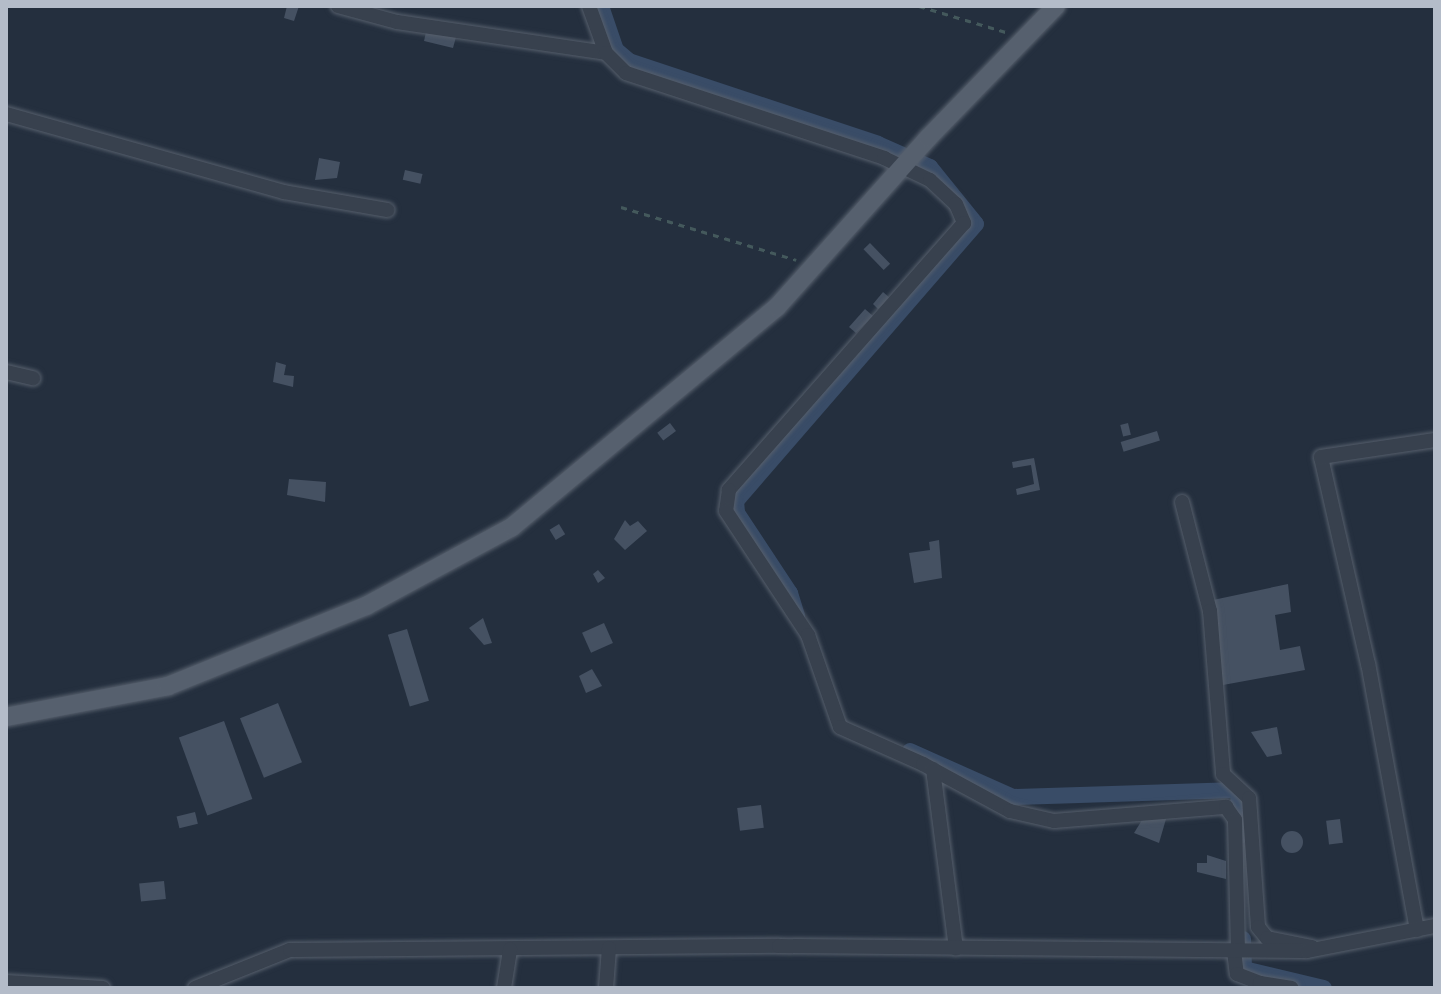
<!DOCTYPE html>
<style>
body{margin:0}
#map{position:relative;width:1441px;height:994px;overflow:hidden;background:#242f3e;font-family:"Asap Condensed",sans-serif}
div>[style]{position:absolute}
.canal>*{height:16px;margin:-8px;padding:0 8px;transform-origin:8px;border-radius:8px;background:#394c67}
.building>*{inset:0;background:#455162;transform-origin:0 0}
.round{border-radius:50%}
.path>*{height:3px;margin-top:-1.5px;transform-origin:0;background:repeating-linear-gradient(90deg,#44595c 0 6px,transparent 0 12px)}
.roads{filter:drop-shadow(0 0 2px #565f6c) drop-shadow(0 0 2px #565f6c)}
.minor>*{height:14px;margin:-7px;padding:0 7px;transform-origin:7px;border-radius:7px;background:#38414e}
.major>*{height:18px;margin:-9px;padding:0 9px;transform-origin:9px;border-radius:9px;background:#56606e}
span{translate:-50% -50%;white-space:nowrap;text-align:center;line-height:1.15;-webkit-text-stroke:6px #1d2633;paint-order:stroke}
.frame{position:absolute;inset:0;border:8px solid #b4bcc9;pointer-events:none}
</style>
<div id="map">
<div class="canal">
<div style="left:601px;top:6px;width:46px;rotate:71.2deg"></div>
<div style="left:616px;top:50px;width:17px;rotate:40deg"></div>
<div style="left:629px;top:61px;width:262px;rotate:18.4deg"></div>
<div style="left:878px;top:144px;width:57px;rotate:23.9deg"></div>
<div style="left:930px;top:167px;width:73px;rotate:51.1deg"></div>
<div style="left:976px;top:224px;width:367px;rotate:130.9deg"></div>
<div style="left:736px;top:501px;width:12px;rotate:85deg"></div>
<div style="left:737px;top:513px;width:96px;rotate:56.5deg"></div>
<div style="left:790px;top:593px;width:24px;rotate:73deg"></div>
<div style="left:910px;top:751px;width:113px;rotate:24.1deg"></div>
<div style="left:1013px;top:797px;width:225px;rotate:-1.8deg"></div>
<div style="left:1238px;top:790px;width:46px;rotate:87.5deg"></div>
<div style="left:1243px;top:939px;width:30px;rotate:88deg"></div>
<div style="left:1244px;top:969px;width:82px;rotate:13.4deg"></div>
</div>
<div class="building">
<div style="clip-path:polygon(287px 6px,299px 6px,294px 21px,284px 18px)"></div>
<div style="clip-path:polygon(426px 32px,456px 37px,453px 48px,424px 41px)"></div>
<div style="clip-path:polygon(319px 158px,340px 162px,337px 178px,315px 180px)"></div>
<div style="left:405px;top:170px;width:18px;height:10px;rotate:13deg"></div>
<div style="left:870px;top:243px;width:29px;height:9px;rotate:46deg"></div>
<div style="clip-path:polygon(883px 292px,890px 298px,878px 309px,873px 304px)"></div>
<div style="clip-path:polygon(865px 309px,873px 316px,856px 333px,849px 327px)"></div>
<div style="clip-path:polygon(276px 362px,286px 365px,284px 375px,294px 376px,293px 387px,273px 382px)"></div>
<div style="left:670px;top:423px;width:10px;height:16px;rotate:53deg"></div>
<div style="left:1128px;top:423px;width:12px;height:8px;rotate:76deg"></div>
<div style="left:1157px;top:431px;width:10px;height:38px;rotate:73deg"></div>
<div style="clip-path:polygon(1034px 458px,1040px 490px,1017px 495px,1016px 489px,1034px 484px,1031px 465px,1013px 468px,1012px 462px)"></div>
<div style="clip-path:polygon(289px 479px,326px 482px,325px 502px,287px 495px)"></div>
<div style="clip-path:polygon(625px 520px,630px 526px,638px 521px,647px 531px,625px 550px,614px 539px)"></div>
<div style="left:559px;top:524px;width:12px;height:11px;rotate:59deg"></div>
<div style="clip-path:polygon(939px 540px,942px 578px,914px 583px,909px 553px,930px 550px,929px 542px)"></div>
<div style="clip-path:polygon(598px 570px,605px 578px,598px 583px,593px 574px)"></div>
<div style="clip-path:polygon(1288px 584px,1291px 612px,1275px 615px,1280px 650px,1300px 646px,1305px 670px,1223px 685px,1213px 600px)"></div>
<div style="clip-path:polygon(483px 618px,492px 643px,484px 645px,469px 628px)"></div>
<div style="left:604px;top:623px;width:22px;height:24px;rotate:66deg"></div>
<div style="left:407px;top:629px;width:75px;height:20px;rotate:73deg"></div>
<div style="clip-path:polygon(592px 669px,602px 686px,586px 693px,579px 676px)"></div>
<div style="left:278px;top:703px;width:64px;height:41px;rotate:68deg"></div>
<div style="left:224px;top:721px;width:83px;height:48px;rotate:70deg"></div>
<div style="clip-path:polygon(1277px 727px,1282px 754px,1267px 757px,1251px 732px)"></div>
<div style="left:761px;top:805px;width:23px;height:24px;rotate:83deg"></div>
<div style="left:195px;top:812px;width:12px;height:19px;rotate:76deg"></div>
<div style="clip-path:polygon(1166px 819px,1159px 843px,1134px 833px,1142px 820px)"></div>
<div style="left:1340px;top:819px;width:24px;height:14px;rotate:83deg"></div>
<div class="round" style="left:1281px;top:831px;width:22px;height:22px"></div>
<div style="clip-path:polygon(1207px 855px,1226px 861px,1226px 879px,1197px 872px,1197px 863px,1207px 863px)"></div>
<div style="left:164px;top:881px;width:18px;height:25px;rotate:84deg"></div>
</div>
<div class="path">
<div style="left:919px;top:6px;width:94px;rotate:16.7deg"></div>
<div style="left:621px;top:207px;width:183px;rotate:16.8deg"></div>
</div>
<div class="roads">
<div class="minor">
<div style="left:338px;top:6px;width:61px;rotate:15.2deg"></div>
<div style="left:397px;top:22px;width:211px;rotate:8.4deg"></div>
<div style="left:589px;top:6px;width:50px;rotate:70.1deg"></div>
<div style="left:606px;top:53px;width:28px;rotate:45deg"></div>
<div style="left:626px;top:73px;width:272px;rotate:18.2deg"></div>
<div style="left:884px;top:158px;width:51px;rotate:25.6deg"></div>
<div style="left:930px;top:180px;width:35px;rotate:43deg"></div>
<div style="left:956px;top:204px;width:21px;rotate:67deg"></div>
<div style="left:964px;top:223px;width:356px;rotate:131.4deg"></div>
<div style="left:729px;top:490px;width:21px;rotate:98deg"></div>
<div style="left:726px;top:511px;width:149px;rotate:56.5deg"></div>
<div style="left:808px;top:635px;width:97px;rotate:70.8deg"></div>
<div style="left:840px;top:727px;width:91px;rotate:24deg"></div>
<div style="left:923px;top:764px;width:99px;rotate:28.4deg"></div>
<div style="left:1010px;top:811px;width:45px;rotate:12.8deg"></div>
<div style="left:1054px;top:821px;width:173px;rotate:-4.7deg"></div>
<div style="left:1226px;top:807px;width:16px;rotate:55deg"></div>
<div style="left:1235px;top:820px;width:131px;rotate:88.7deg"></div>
<div style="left:6px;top:114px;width:289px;rotate:15.7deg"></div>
<div style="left:284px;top:192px;width:105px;rotate:9.9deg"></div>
<div style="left:6px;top:372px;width:28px;rotate:13deg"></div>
<div style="left:1182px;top:502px;width:113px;rotate:75.6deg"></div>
<div style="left:1210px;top:611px;width:164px;rotate:85.4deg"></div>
<div style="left:1223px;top:774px;width:35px;rotate:43deg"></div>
<div style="left:1249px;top:798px;width:129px;rotate:86deg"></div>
<div style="left:1258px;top:927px;width:14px;rotate:51deg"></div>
<div style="left:1267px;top:938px;width:46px;rotate:11.3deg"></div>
<div style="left:933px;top:769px;width:181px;rotate:82.7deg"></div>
<div style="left:1417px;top:930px;width:270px;rotate:-100.4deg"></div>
<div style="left:1368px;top:664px;width:212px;rotate:-102.8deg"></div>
<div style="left:1321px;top:457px;width:115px;rotate:-8.5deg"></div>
<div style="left:1234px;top:951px;width:23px;rotate:83deg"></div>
<div style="left:1237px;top:974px;width:25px;rotate:21deg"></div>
<div style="left:1260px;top:983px;width:5px;rotate:101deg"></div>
<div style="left:6px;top:982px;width:97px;rotate:3.5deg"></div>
<div style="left:1260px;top:983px;width:32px;rotate:9deg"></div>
<div style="left:195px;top:988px;width:102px;rotate:-21.8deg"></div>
<div style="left:290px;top:950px;width:489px;rotate:-0.5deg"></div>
<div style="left:779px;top:946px;width:528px;rotate:0.54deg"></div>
<div style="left:1307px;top:951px;width:130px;rotate:-11.1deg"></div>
<div style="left:504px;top:988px;width:39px;rotate:-81deg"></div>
<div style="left:606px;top:988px;width:40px;rotate:-85.7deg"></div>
</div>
<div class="major">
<div style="left:6px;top:717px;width:165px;rotate:-10.8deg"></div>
<div style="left:168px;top:686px;width:214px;rotate:-22deg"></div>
<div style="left:366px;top:606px;width:166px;rotate:-28.4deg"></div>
<div style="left:512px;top:527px;width:344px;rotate:-39.7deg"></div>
<div style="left:777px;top:307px;width:227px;rotate:-48.2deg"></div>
<div style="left:928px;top:138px;width:184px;rotate:-45.9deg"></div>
</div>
</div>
<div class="frame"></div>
</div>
